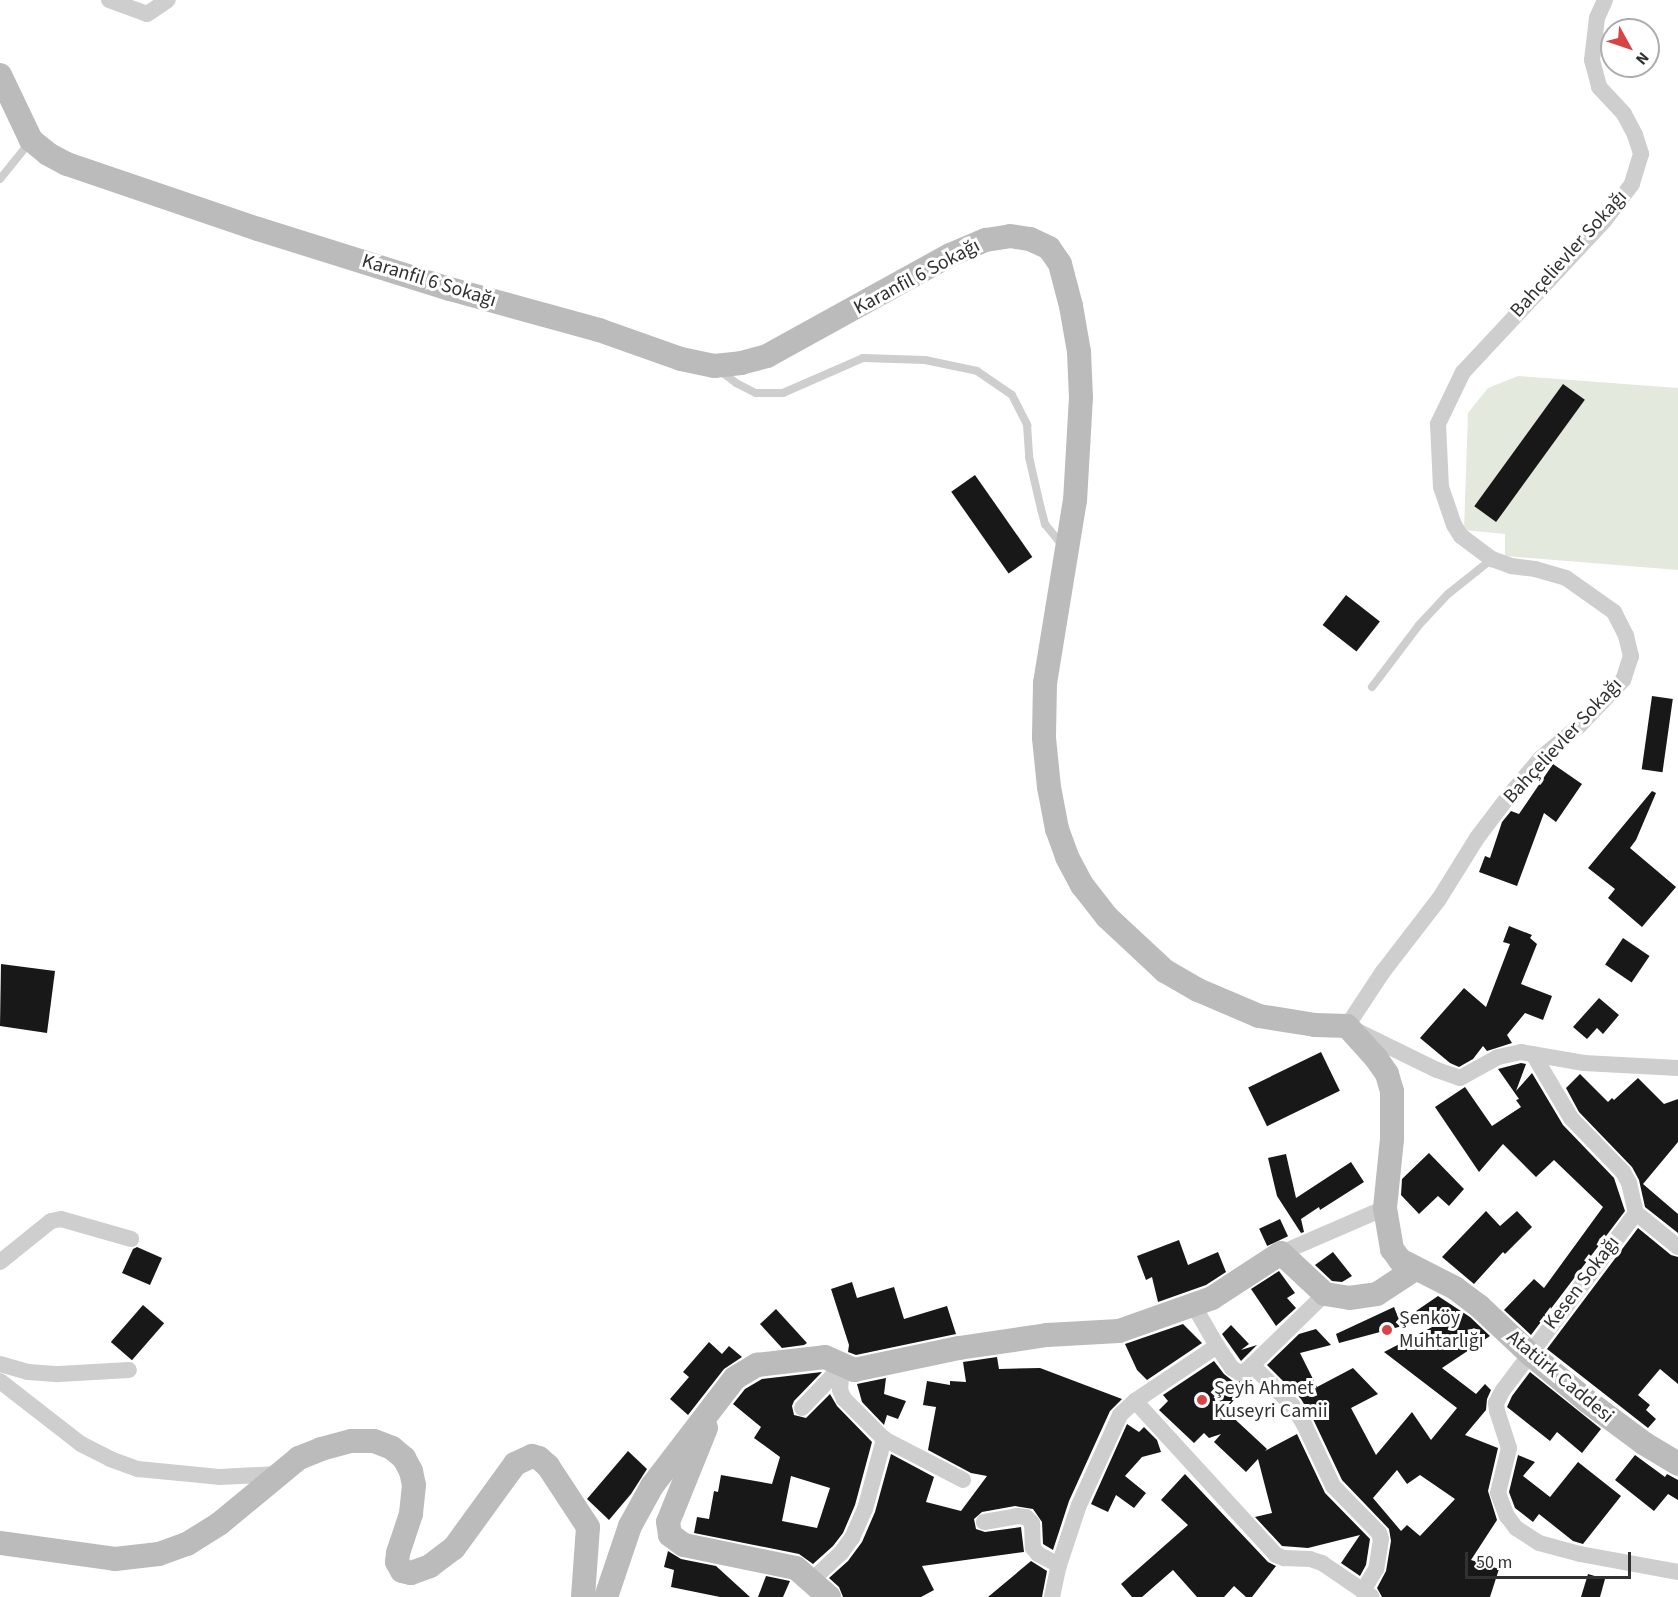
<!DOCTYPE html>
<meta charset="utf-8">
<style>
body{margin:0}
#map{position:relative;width:1678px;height:1597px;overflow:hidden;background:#fff;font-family:"Source Sans 3",sans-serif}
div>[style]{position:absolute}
.green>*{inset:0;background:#e3e9dd}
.building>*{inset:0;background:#181818;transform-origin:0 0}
.lane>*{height:8px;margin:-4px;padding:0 4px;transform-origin:4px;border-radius:4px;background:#cecece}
.street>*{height:16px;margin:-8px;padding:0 8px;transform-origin:8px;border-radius:8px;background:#cecece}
.secondary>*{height:24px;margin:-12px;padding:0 12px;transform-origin:12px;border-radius:12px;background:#bbb}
.dots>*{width:16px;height:16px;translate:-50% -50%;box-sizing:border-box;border:3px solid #fff;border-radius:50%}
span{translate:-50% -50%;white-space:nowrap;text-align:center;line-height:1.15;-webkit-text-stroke:6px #fff;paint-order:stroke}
.street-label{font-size:20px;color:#313131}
.poi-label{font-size:20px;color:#313131}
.left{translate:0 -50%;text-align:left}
.north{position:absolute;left:1600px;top:18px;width:60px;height:60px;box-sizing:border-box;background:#fff;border:2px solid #adadad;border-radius:50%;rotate:130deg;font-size:16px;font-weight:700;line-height:24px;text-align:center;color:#313131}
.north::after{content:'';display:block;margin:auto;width:21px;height:27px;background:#d64445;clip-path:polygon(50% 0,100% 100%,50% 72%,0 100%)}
.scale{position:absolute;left:1465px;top:1552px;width:166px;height:27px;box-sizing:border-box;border:3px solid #313131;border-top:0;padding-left:8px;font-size:18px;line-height:21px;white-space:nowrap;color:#313131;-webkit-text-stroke:4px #fff;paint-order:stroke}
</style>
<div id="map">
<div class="green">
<div style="clip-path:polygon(1518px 376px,1678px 388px,1678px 570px,1505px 556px,1505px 534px,1464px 530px,1468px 413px,1488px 388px)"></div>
</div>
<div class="building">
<div style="left:1563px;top:384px;width:27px;height:151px;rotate:36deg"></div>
<div style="left:975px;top:475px;width:100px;height:29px;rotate:55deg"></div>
<div style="left:1346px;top:595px;width:43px;height:38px;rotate:38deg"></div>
<div style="left:1652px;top:696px;width:21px;height:74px;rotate:8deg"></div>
<div style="clip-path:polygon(1553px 764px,1582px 784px,1556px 822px,1544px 813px,1517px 886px,1479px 872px,1485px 856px,1490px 858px,1502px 822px,1511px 811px,1519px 814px)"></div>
<div style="clip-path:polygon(1652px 791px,1656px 793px,1636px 840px,1630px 848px,1676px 887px,1642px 927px,1608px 898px,1615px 889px,1588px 868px)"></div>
<div style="clip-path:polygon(1509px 926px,1532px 935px,1530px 938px,1537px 944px,1521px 984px,1552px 996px,1543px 1020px,1525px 1013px,1507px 1035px,1512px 1043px,1487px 1051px,1483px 1046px,1473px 1059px,1459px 1067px,1450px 1063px,1420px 1038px,1464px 988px,1486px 1007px,1510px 944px,1503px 942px)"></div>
<div style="left:1623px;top:938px;width:32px;height:32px;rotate:34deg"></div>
<div style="clip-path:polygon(1px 964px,55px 971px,47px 1033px,0 1026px)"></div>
<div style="clip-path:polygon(1599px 998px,1619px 1015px,1603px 1034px,1597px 1028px,1587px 1039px,1573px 1027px)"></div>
<div style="left:1321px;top:1052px;width:43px;height:81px;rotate:64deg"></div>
<div style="clip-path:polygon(1521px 1063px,1526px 1064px,1516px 1091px,1532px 1073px,1563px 1125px,1614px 1178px,1625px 1211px,1531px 1335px,1504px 1310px,1534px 1279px,1544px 1288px,1603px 1207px,1554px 1160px,1536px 1177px,1503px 1144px,1479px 1172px,1435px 1107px,1465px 1087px,1492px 1126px,1521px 1107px,1516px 1100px,1519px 1099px,1498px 1069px)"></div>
<div style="clip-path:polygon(1580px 1074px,1608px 1102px,1612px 1098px,1614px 1100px,1638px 1078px,1664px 1104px,1678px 1099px,1678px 1142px,1643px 1184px,1678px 1214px,1678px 1233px,1645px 1207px,1639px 1180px,1632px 1167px,1579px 1112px,1566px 1088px)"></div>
<div style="clip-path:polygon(1429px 1153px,1464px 1189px,1449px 1206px,1438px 1196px,1419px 1214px,1401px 1195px,1402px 1179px)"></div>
<div style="clip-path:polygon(1286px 1154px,1296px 1198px,1351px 1162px,1364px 1182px,1320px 1210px,1319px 1207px,1301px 1219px,1304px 1232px,1301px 1233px,1277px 1196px,1268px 1158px)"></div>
<div style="clip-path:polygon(1486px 1211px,1500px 1226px,1517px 1211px,1532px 1227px,1505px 1254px,1503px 1252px,1474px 1284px,1442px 1257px)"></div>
<div style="left:1280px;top:1219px;width:19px;height:23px;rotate:65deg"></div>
<div style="clip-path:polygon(1638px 1228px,1671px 1255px,1678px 1257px,1678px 1384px,1660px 1369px,1638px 1395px,1650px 1405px,1646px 1410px,1656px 1419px,1648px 1428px,1547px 1349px)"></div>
<div style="clip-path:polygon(1179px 1240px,1188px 1265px,1218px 1252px,1226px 1272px,1206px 1285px,1158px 1302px,1152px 1277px,1146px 1280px,1137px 1256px)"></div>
<div style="clip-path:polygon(137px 1247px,162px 1258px,150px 1285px,122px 1273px,133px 1249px)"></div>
<div style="clip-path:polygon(1333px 1252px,1352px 1276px,1342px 1282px,1332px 1281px,1315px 1265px)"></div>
<div style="clip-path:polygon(1279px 1271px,1295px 1293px,1287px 1298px,1296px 1308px,1276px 1326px,1251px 1289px)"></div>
<div style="clip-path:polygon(852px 1282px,857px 1298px,894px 1287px,904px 1319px,947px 1306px,956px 1334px,856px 1355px,848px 1352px,849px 1345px,831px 1289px)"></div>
<div style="clip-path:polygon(evenodd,1438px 1296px,1470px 1317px,1490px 1336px,1442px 1368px,1476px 1394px,1485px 1384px,1491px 1390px,1487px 1399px,1486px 1410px,1465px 1435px,1498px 1448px,1488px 1491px,1497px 1520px,1471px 1560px,1499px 1569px,1490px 1597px,1382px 1597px,1377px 1588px,1386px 1571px,1391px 1541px,1389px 1529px,1342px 1480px,1313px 1419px,1301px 1399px,1267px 1365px,1299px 1334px,1316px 1329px,1331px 1345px,1300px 1353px,1317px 1387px,1353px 1368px,1378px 1394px,1351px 1408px,1376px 1455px,1412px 1412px,1431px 1440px,1457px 1408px,1384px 1352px,1438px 1324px,1436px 1317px,1339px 1343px,1336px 1334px,1394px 1307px,1400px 1322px,1438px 1296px,1397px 1470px,1407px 1484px,1420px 1475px,1455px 1499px,1420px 1536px,1407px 1525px,1401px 1531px,1373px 1498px,1397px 1470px)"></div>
<div style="left:143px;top:1305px;width:28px;height:49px;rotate:41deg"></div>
<div style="clip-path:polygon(776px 1309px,807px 1343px,804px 1345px,782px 1348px,760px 1324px)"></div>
<div style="clip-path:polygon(1183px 1324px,1202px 1343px,1147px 1380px,1137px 1370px,1125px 1344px)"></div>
<div style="clip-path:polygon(1231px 1325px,1249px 1344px,1241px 1350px,1257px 1345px,1241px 1361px,1222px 1334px)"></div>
<div style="clip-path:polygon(709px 1342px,722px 1354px,729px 1346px,742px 1357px,724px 1369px,688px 1415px,670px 1399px,689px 1377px,683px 1372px)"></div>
<div style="clip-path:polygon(997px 1357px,999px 1369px,1040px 1368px,1122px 1399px,1110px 1411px,1069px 1501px,1053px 1550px,1043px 1544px,1042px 1522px,1033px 1509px,1015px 1506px,982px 1512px,974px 1519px,976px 1529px,985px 1532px,1021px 1527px,1024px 1552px,922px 1566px,934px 1590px,921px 1597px,843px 1597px,839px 1587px,829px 1578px,848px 1561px,862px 1542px,875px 1512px,891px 1454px,934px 1477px,926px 1502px,961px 1511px,987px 1476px,971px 1473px,928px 1450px,936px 1407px,923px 1405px,927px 1381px,950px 1385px,950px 1381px,966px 1382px,963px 1362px)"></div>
<div style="clip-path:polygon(1214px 1361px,1224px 1374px,1234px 1382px,1252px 1380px,1225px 1410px,1267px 1449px,1265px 1451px,1297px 1434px,1325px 1493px,1370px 1539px,1366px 1565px,1360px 1576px,1341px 1563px,1360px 1535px,1308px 1548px,1282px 1546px,1255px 1517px,1272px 1513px,1258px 1459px,1246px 1472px,1214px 1442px,1221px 1434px,1209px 1438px,1204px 1433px,1194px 1443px,1159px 1410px,1168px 1401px,1163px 1395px)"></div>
<div style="clip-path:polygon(evenodd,822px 1372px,794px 1401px,792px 1406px,794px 1415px,806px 1418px,830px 1394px,837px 1406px,872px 1442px,855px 1505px,843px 1533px,833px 1546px,813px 1564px,799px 1554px,694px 1533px,697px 1517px,709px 1519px,714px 1491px,718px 1492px,721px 1475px,772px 1484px,780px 1457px,754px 1438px,761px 1427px,733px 1404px,745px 1389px,762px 1379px,822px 1372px,791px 1476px,830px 1488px,817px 1528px,782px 1521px,791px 1476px)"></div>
<div style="clip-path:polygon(1530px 1372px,1601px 1429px,1582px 1453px,1557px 1432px,1550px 1441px,1507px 1407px,1512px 1396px)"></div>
<div style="clip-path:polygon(886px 1378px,884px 1394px,906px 1401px,898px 1419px,887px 1415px,884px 1425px,862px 1402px,857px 1384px)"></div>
<div style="clip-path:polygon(1127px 1424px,1139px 1432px,1144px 1427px,1157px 1440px,1161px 1452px,1142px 1457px,1125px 1476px,1146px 1493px,1134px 1508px,1116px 1495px,1108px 1512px,1091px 1504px)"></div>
<div style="clip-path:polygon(628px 1451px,647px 1469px,631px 1494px,609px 1520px,587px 1499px)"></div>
<div style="clip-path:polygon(1518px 1455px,1535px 1462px,1523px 1476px,1550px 1497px,1578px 1462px,1621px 1496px,1583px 1544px,1573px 1541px,1539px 1514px,1533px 1522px,1515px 1508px,1509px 1492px)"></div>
<div style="clip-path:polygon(1635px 1455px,1665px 1477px,1667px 1474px,1678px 1480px,1678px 1500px,1668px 1494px,1654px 1511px,1615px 1480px)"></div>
<div style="clip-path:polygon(1185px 1474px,1268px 1562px,1276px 1566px,1252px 1597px,1246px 1597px,1234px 1586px,1224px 1597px,1197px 1597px,1173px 1570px,1142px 1597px,1132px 1597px,1121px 1584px,1188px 1525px,1161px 1500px)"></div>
<div style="clip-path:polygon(668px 1551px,681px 1559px,716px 1566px,750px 1597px,720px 1597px,671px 1587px,674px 1570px,664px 1567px)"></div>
<div style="clip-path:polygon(1031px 1561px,1047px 1571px,1042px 1597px,988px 1597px)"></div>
<div style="clip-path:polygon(1588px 1574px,1605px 1579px,1600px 1597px,1581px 1597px)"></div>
<div style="clip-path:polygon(766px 1576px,790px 1581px,783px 1597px,758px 1597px)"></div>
</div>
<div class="lane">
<div style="left:0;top:179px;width:46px;rotate:-51.1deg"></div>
<div style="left:719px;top:370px;width:21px;rotate:37deg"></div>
<div style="left:736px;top:383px;width:22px;rotate:27deg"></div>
<div style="left:756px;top:393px;width:27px"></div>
<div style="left:783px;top:393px;width:87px;rotate:-23.6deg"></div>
<div style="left:863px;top:358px;width:62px;rotate:1.8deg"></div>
<div style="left:925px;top:360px;width:53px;rotate:11.9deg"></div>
<div style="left:977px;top:371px;width:42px;rotate:34.4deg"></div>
<div style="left:1012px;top:395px;width:34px;rotate:63deg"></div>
<div style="left:1027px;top:425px;width:32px;rotate:86deg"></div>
<div style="left:1029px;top:457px;width:53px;rotate:77deg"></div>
<div style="left:1041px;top:509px;width:16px;rotate:75deg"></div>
<div style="left:1045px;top:524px;width:28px;rotate:51deg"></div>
<div style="left:1372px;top:687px;width:78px;rotate:-52.8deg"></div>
<div style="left:1419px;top:625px;width:42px;rotate:-46.9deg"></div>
<div style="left:1448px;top:594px;width:56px;rotate:-38.5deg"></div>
</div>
<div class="street">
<div style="left:109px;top:0;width:40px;rotate:20.2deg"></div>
<div style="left:147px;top:14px;width:25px;rotate:-34deg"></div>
<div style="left:1605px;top:0;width:20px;rotate:114deg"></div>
<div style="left:1597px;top:18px;width:42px;rotate:96.8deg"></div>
<div style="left:1592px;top:60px;width:28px;rotate:75deg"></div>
<div style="left:1599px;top:87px;width:37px;rotate:47deg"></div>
<div style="left:1624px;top:114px;width:24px;rotate:62deg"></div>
<div style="left:1635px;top:135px;width:20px;rotate:72deg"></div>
<div style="left:1641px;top:154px;width:31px;rotate:107deg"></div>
<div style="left:1632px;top:184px;width:46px;rotate:127.1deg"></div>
<div style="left:1604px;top:221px;width:207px;rotate:133deg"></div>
<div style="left:1463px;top:372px;width:58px;rotate:115.7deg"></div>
<div style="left:1438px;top:424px;width:63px;rotate:87.3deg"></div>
<div style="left:1441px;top:487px;width:40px;rotate:71.1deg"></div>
<div style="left:1454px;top:525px;width:13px;rotate:58deg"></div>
<div style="left:1461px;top:536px;width:39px;rotate:37deg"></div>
<div style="left:1492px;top:559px;width:20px;rotate:20deg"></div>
<div style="left:1511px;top:566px;width:24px;rotate:7deg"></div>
<div style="left:1535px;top:569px;width:32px;rotate:16deg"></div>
<div style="left:1566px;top:578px;width:59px;rotate:35.3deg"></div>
<div style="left:1614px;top:612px;width:27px;rotate:63deg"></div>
<div style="left:1626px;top:636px;width:21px;rotate:76deg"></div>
<div style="left:1631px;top:656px;width:25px;rotate:108deg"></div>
<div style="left:1623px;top:680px;width:64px;rotate:133.7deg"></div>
<div style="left:1579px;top:726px;width:50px;rotate:139.9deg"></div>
<div style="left:1541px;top:758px;width:51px;rotate:130.2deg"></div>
<div style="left:1508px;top:797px;width:51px;rotate:127.1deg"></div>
<div style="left:1477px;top:838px;width:72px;rotate:121.9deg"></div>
<div style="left:1439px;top:899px;width:93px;rotate:127.6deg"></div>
<div style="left:1382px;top:973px;width:64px;rotate:123.4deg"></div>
<div style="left:1347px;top:1026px;width:100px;rotate:26.1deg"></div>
<div style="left:1437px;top:1070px;width:24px;rotate:19deg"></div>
<div style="left:1460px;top:1078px;width:43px;rotate:-28.9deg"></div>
<div style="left:1498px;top:1057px;width:24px;rotate:-12deg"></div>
<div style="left:1521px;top:1052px;width:64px;rotate:9.9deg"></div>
<div style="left:1584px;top:1063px;width:94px;rotate:3deg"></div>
<div style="left:1533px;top:1054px;width:74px;rotate:59.3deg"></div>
<div style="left:1571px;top:1118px;width:75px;rotate:46.1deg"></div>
<div style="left:1623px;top:1172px;width:13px;rotate:61deg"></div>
<div style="left:1629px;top:1183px;width:31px;rotate:77deg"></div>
<div style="left:1636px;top:1213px;width:54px;rotate:39deg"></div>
<div style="left:1636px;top:1213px;width:221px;rotate:126.9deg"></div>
<div style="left:1503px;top:1390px;width:15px;rotate:118deg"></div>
<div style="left:1496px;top:1403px;width:8px;rotate:83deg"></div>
<div style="left:1497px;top:1411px;width:39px;rotate:72deg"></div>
<div style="left:1509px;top:1448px;width:46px;rotate:103.7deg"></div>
<div style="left:1498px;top:1493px;width:25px;rotate:69deg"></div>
<div style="left:1507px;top:1516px;width:15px;rotate:53deg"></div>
<div style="left:1516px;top:1528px;width:27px;rotate:33deg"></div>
<div style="left:1539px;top:1543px;width:42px;rotate:15deg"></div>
<div style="left:1580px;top:1554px;width:100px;rotate:10.4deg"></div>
<div style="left:1281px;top:1253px;width:113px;rotate:-23.4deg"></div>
<div style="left:0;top:1262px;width:65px;rotate:-38.8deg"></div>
<div style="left:51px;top:1221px;width:10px;rotate:-11deg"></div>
<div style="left:61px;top:1219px;width:73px;rotate:15.9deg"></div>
<div style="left:1194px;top:1306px;width:46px;rotate:60.1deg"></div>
<div style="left:1217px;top:1346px;width:27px;rotate:56deg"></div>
<div style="left:1232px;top:1368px;width:9px;rotate:32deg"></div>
<div style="left:1240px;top:1373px;width:8px;rotate:-23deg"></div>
<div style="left:1247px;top:1370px;width:109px;rotate:-44.3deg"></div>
<div style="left:0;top:1364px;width:29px;rotate:16deg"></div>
<div style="left:28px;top:1372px;width:31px;rotate:4deg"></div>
<div style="left:59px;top:1374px;width:70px;rotate:-3.3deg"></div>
<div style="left:1252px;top:1365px;width:57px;rotate:45deg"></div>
<div style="left:1292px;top:1405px;width:22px;rotate:58deg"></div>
<div style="left:1304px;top:1424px;width:68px;rotate:64.9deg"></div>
<div style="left:1333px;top:1486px;width:66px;rotate:45.6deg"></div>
<div style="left:1379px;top:1533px;width:6px;rotate:72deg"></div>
<div style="left:1381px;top:1539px;width:30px;rotate:99deg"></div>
<div style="left:1376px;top:1569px;width:26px;rotate:121deg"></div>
<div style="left:0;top:1381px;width:103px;rotate:37.9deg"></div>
<div style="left:81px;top:1444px;width:33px;rotate:27deg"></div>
<div style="left:110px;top:1459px;width:30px;rotate:20deg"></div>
<div style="left:138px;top:1469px;width:81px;rotate:5.6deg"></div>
<div style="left:219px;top:1477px;width:60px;rotate:-2.9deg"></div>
<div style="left:1135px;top:1401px;width:209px;rotate:47.5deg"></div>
<div style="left:1276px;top:1555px;width:9px;rotate:21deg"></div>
<div style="left:1284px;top:1558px;width:26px;rotate:2deg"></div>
<div style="left:1310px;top:1559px;width:13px;rotate:18deg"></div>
<div style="left:1322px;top:1563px;width:60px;rotate:34.2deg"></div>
<div style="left:802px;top:1408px;width:58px;rotate:-46.4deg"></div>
<div style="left:884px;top:1439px;width:89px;rotate:27.4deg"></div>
<div style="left:984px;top:1522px;width:34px;rotate:-10deg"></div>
<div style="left:1017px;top:1516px;width:9px;rotate:6deg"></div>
<div style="left:1026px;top:1517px;width:8px;rotate:45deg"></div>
<div style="left:1032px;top:1523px;width:25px;rotate:88deg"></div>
<div style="left:1033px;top:1548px;width:8px;rotate:50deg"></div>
<div style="left:1038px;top:1554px;width:24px;rotate:28deg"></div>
<div style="left:812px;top:1580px;width:40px;rotate:-43deg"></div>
<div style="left:841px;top:1553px;width:19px;rotate:-54deg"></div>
<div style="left:852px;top:1538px;width:32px;rotate:-66deg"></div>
<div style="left:865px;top:1509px;width:73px;rotate:-74.8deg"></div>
<div style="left:884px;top:1439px;width:57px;rotate:-135deg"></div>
<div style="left:844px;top:1399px;width:10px;rotate:-114deg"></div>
<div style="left:840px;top:1390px;width:24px;rotate:-85deg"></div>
<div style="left:1052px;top:1597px;width:33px;rotate:-78deg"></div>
<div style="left:1059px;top:1565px;width:63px;rotate:-71.6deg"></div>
<div style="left:1079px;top:1505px;width:99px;rotate:-65.5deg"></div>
<div style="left:1120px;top:1415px;width:21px;rotate:-43deg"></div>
<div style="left:1135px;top:1401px;width:99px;rotate:-33.9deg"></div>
</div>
<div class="secondary">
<div style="left:0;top:75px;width:72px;rotate:64.5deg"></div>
<div style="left:31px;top:140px;width:22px;rotate:39deg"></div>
<div style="left:48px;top:154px;width:21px;rotate:28deg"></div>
<div style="left:67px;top:164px;width:202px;rotate:18.8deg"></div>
<div style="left:258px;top:229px;width:201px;rotate:17.4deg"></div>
<div style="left:450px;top:289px;width:155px;rotate:15.4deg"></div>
<div style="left:599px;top:330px;width:87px;rotate:19.5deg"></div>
<div style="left:681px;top:359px;width:34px;rotate:12deg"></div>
<div style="left:714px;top:366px;width:27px;rotate:-6deg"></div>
<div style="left:741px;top:363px;width:27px;rotate:-15deg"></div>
<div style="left:767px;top:356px;width:209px;rotate:-28.9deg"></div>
<div style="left:950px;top:255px;width:39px;rotate:-23deg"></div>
<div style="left:986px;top:240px;width:24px;rotate:-9deg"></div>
<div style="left:1010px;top:236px;width:20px;rotate:9deg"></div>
<div style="left:1030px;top:239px;width:21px;rotate:25deg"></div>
<div style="left:1049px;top:248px;width:19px;rotate:55deg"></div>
<div style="left:1060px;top:264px;width:43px;rotate:75.3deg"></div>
<div style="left:1071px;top:306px;width:47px;rotate:80.1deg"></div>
<div style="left:1079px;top:352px;width:45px;rotate:87.5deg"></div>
<div style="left:1081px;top:397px;width:103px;rotate:93.3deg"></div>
<div style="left:1075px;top:500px;width:186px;rotate:99.3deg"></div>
<div style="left:1045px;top:684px;width:54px;rotate:91.1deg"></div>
<div style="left:1044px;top:738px;width:49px;rotate:84.2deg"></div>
<div style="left:1049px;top:787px;width:43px;rotate:79.2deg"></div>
<div style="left:1057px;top:829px;width:30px;rotate:70deg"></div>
<div style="left:1067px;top:857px;width:32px;rotate:62deg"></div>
<div style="left:1082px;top:885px;width:41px;rotate:52deg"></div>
<div style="left:1107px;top:917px;width:79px;rotate:43deg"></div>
<div style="left:1165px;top:971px;width:38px;rotate:30deg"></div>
<div style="left:1198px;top:990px;width:66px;rotate:23.1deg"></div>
<div style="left:1259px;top:1016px;width:57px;rotate:9.1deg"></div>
<div style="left:1315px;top:1025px;width:32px;rotate:2deg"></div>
<div style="left:1347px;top:1026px;width:43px;rotate:47.8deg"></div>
<div style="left:1376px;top:1058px;width:19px;rotate:55deg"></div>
<div style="left:1387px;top:1074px;width:18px;rotate:74deg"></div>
<div style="left:1392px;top:1091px;width:48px;rotate:90deg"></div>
<div style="left:1392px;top:1139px;width:69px;rotate:95.8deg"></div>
<div style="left:1385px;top:1208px;width:42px;rotate:80.3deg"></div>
<div style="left:1392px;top:1249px;width:14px;rotate:54deg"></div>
<div style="left:1400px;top:1260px;width:62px;rotate:27deg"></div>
<div style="left:1455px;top:1288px;width:30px;rotate:37deg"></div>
<div style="left:1479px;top:1306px;width:69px;rotate:43.2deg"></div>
<div style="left:1529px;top:1353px;width:75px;rotate:39.6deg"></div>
<div style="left:1587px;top:1401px;width:72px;rotate:36.6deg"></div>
<div style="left:1645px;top:1444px;width:39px;rotate:31deg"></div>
<div style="left:706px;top:1428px;width:101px;rotate:112deg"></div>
<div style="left:668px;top:1522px;width:13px;rotate:81deg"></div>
<div style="left:670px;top:1535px;width:17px;rotate:36deg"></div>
<div style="left:684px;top:1545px;width:114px;rotate:11.6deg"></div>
<div style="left:796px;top:1568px;width:44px;rotate:41.3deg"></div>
<div style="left:0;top:1543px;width:116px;rotate:7.9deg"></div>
<div style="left:115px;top:1559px;width:44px;rotate:-6.5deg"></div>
<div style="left:159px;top:1554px;width:30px;rotate:-20deg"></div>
<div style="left:187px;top:1544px;width:38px;rotate:-32deg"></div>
<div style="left:219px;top:1524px;width:104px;rotate:-39.5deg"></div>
<div style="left:299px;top:1458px;width:24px;rotate:-22deg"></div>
<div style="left:321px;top:1449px;width:31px;rotate:-15deg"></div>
<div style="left:351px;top:1441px;width:23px"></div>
<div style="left:374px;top:1441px;width:19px;rotate:21deg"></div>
<div style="left:392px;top:1448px;width:16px;rotate:40deg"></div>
<div style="left:404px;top:1458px;width:15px;rotate:62deg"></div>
<div style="left:411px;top:1471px;width:14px;rotate:78deg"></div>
<div style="left:414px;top:1485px;width:29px;rotate:96deg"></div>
<div style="left:411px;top:1514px;width:41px;rotate:108.4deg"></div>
<div style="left:398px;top:1553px;width:9px;rotate:96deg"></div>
<div style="left:397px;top:1562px;width:10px;rotate:61deg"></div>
<div style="left:402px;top:1571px;width:9px;rotate:13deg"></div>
<div style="left:411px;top:1573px;width:20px;rotate:-20deg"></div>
<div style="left:430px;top:1566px;width:30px;rotate:-37deg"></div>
<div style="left:454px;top:1548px;width:104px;rotate:-54deg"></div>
<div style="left:515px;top:1464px;width:19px;rotate:-25deg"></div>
<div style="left:532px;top:1456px;width:7px;rotate:16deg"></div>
<div style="left:539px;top:1458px;width:12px;rotate:42deg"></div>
<div style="left:548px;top:1466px;width:73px;rotate:56.7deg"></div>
<div style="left:588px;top:1527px;width:70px;rotate:94.1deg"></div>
<div style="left:606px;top:1597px;width:75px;rotate:-71.3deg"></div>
<div style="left:630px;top:1526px;width:46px;rotate:-61.2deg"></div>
<div style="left:652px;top:1486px;width:136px;rotate:-52.5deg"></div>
<div style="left:735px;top:1378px;width:26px;rotate:-31deg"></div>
<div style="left:757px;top:1365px;width:68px;rotate:-6.7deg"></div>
<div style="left:825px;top:1357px;width:32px;rotate:24deg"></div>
<div style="left:854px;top:1370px;width:107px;rotate:-11.8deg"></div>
<div style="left:959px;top:1348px;width:89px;rotate:-8.4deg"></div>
<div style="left:1047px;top:1335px;width:72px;rotate:-3.2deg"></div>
<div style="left:1119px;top:1331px;width:99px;rotate:-19.5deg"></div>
<div style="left:1212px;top:1298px;width:82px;rotate:-33.1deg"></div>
<div style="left:1281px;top:1253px;width:60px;rotate:43deg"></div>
<div style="left:1325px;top:1294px;width:24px;rotate:9deg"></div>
<div style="left:1349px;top:1298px;width:28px;rotate:-8deg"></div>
<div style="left:1377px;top:1294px;width:45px;rotate:-33.3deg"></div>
</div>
<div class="dots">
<div style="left:1387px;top:1330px;background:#d64445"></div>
<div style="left:1202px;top:1400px;background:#d64445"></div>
</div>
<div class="street-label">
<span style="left:1569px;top:254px;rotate:-48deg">Bahçelievler Sokağı</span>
<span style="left:917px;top:277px;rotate:-28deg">Karanfil 6 Sokağı</span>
<span style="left:429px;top:281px;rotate:17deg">Karanfil 6 Sokağı</span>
<span style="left:1563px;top:741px;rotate:-47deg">Bahçelievler Sokağı</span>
<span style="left:1582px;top:1283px;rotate:-53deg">Kesen Sokağı</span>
<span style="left:1560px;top:1377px;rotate:40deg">Atatürk Caddesi</span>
</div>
<div class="poi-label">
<span class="left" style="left:1399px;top:1330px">Şenköy<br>Muhtarlığı</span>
<span class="left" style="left:1214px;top:1400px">Şeyh Ahmet<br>Kuseyri Camii</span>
</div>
<div class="north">N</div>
<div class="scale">50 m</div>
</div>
